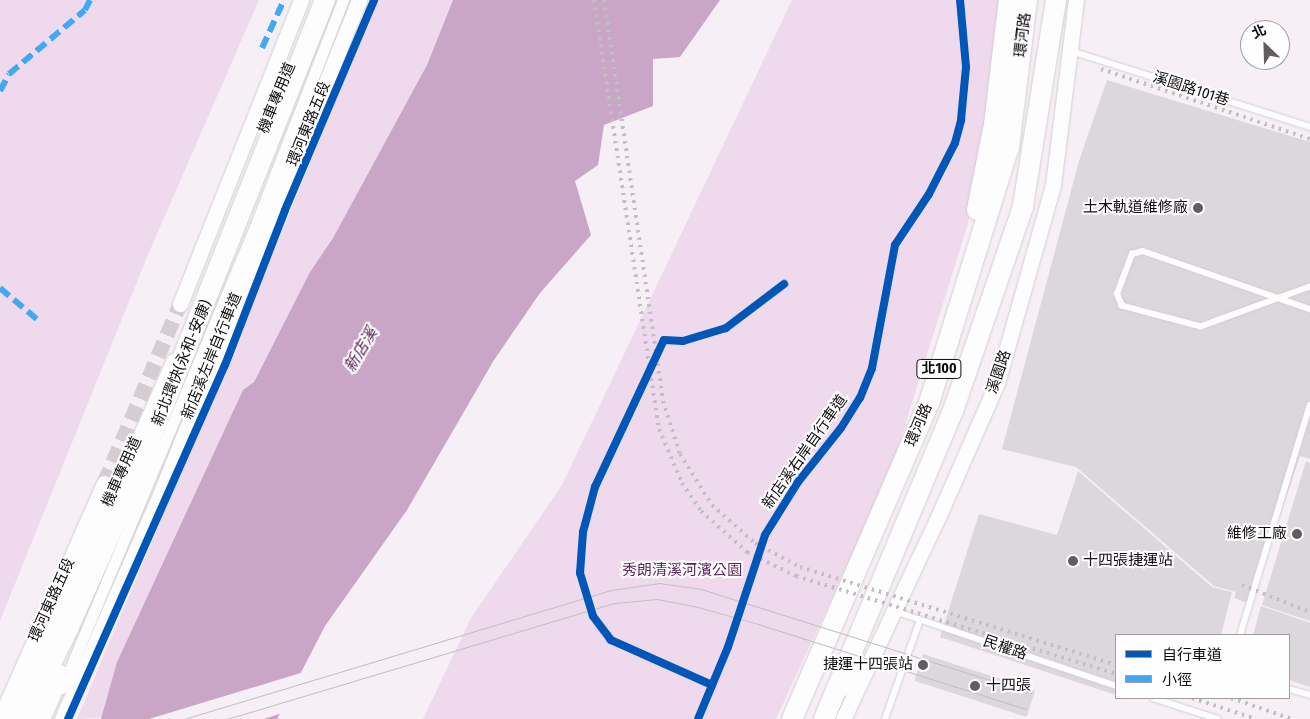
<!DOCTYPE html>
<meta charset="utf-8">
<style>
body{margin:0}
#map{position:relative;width:1310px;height:719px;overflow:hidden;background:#f6f0f6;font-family:"Fira Sans Condensed","Noto Sans TC",sans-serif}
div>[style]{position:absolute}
.green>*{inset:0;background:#efd9ed}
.water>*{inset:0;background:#c9a5c6}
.pier>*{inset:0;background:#f6f0f6}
.building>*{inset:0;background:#dcd7dc;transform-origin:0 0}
.secondary-tunnel>*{height:15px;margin-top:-7.5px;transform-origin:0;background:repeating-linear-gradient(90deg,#d4ced3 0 15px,transparent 0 23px)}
.roads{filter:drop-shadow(0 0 1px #d3ced3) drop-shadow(0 0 1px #d3ced3)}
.lane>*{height:5.5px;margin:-2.75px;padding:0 2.75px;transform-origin:2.75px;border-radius:2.75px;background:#fefdfe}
.street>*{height:11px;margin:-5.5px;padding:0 5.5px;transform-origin:5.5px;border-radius:5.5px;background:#fefdfe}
.secondary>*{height:15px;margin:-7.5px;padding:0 7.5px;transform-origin:7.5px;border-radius:7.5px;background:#fefdfe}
.highway>*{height:20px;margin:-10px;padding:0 10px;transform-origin:10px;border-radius:10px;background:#fefdfe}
.tram>*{height:1px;margin:-0.5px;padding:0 0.5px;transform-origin:0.5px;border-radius:0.5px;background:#c1c0c1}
.rail>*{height:4px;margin-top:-2px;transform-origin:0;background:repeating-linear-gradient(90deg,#c1c0c1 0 2.5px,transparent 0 7.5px)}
.quiet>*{height:6px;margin-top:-3px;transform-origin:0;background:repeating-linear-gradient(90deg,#3fa9f5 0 12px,transparent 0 18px)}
.cycleway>*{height:8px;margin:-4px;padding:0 4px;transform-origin:4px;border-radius:4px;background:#0057b8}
.dots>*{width:14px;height:14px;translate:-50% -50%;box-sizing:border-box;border:2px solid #fefefe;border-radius:50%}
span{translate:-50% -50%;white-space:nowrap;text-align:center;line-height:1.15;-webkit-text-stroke:4px #fefefe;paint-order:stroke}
.shield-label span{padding:1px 4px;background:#fefefe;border:1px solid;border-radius:4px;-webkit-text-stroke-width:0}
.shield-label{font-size:14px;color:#100c0f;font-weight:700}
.street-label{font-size:15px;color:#100c0f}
.poi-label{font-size:15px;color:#100c0f}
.right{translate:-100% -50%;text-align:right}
.left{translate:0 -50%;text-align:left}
.park-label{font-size:15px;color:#5e235b}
.water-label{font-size:16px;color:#5a1f57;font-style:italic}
.legend{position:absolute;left:1115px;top:634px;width:175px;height:65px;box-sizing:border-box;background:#fefefe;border:1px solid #9f9d9e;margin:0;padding:6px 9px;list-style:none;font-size:15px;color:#100c0f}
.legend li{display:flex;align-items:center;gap:10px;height:25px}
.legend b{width:25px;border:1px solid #9f9d9e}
.north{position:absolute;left:1240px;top:20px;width:50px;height:50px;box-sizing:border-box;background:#fefefe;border:1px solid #9f9d9e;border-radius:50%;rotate:336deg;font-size:14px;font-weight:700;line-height:20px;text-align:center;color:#100c0f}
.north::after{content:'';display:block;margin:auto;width:18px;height:22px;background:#605c60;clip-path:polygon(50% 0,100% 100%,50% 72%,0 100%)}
</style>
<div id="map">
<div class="green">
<div style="clip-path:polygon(0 0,259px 0,147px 257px,0 621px)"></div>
<div style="clip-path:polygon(377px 0,453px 0,427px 65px,333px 238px,310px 272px,254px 382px,243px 390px,117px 662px,104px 717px,77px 719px,251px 307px)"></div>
<div style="clip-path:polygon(792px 0,1002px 0,988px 118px,968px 224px,891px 470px,776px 719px,423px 719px,471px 618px,562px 485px)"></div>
</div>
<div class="water">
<div style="clip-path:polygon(453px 0,720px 0,680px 57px,653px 59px,653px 106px,604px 125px,598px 165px,575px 181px,591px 235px,540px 293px,494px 360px,407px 510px,325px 626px,277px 719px,101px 719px,117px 662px,243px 390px,254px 382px,310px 272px,333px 238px,427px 65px)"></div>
</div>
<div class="pier">
<div style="clip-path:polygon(304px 672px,282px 713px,264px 719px,149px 719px)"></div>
</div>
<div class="building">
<div style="clip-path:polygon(1107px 80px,1310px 142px,1310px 459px,1300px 456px,1250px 604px,1234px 598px,1236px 592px,1214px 586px,1076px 467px,1002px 449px,1079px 161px)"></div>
<div style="clip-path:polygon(1306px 461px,1310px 463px,1310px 621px,1262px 605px)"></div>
<div style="clip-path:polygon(1078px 471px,1212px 587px,1232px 592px,1221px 635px,1116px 635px,1116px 695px,940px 637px,979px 514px,1057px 535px)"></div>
<div style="clip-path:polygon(1261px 606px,1310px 623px,1310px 687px,1289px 680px,1289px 635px,1253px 635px)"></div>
<div style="left:923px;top:654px;width:118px;height:28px;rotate:18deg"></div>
</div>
<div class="secondary-tunnel">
<div style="left:104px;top:483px;width:194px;rotate:-67deg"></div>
</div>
<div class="roads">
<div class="lane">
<div style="left:1071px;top:51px;width:251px;rotate:17.6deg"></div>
<div style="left:1310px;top:287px;width:102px;rotate:160deg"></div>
<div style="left:1214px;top:322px;width:14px;rotate:159deg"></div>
<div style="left:1201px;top:327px;width:82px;rotate:-165.1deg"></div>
<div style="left:1122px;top:306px;width:13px;rotate:-113deg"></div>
<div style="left:1117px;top:294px;width:43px;rotate:-69.4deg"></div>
<div style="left:1132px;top:254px;width:11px;rotate:-15deg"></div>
<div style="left:1143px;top:251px;width:177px;rotate:19.2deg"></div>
<div style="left:895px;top:611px;width:233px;rotate:18.7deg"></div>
<div style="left:1240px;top:635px;width:240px;rotate:-73.1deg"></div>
<div style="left:1289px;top:689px;width:22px;rotate:16deg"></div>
<div style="left:845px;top:693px;width:38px;rotate:-62deg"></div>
<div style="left:1153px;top:698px;width:68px;rotate:17.9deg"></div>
<div style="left:885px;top:719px;width:105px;rotate:-70.5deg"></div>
</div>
<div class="street">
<div style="left:62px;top:688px;width:494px;rotate:-67.3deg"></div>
<div style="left:253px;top:232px;width:249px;rotate:-68.8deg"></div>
<div style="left:12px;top:719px;width:394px;rotate:-66deg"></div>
</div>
<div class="secondary">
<div style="left:180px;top:304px;width:327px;rotate:-68.3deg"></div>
<div style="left:0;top:718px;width:257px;rotate:-66.1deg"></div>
<div style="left:62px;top:719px;width:237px;rotate:-66.4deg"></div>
<div style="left:157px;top:502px;width:541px;rotate:-68.08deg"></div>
<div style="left:843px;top:719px;width:225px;rotate:-64.8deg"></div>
<div style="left:939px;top:515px;width:144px;rotate:-66.3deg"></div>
<div style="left:997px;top:383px;width:206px;rotate:-74.2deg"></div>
<div style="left:1053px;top:185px;width:186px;rotate:-82.9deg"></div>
</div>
<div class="highway">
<div style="left:977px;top:210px;width:87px;rotate:-78.7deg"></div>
<div style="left:994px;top:125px;width:126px;rotate:-83.2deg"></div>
<div style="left:23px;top:719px;width:101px;rotate:-63.4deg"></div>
<div style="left:68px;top:629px;width:152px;rotate:-66deg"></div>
<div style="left:130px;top:490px;width:527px;rotate:-68.3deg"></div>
<div style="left:40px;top:719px;width:48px;rotate:-66.6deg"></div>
<div style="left:792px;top:719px;width:348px;rotate:-66.6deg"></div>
<div style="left:930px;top:400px;width:265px;rotate:-72.7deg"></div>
<div style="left:1009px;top:147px;width:148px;rotate:-83deg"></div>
<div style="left:824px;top:719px;width:334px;rotate:-67.3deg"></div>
<div style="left:953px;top:411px;width:217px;rotate:-71.1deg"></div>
<div style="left:1023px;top:206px;width:209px;rotate:-80.9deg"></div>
</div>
</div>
<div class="tram">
<div style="left:184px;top:719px;width:446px;rotate:-16.8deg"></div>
<div style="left:611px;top:590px;width:49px;rotate:-8.3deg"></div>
<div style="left:659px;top:583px;width:42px;rotate:8.1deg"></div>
<div style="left:701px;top:589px;width:346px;rotate:17.5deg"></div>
<div style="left:227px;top:719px;width:404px;rotate:-16.7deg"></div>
<div style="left:614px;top:603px;width:43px;rotate:-5.3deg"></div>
<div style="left:657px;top:599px;width:42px;rotate:11deg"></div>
<div style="left:698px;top:607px;width:62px;rotate:15.8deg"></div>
<div style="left:758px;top:624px;width:281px;rotate:17.6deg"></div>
</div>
<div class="rail">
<div style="left:594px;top:0;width:434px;rotate:81.4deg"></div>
<div style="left:659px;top:429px;width:59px;rotate:66.9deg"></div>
<div style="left:682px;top:483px;width:34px;rotate:56deg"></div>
<div style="left:701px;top:511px;width:62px;rotate:41.7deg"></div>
<div style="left:747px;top:552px;width:55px;rotate:26.1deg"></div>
<div style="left:796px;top:576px;width:335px;rotate:17deg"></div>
<div style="left:604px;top:0;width:405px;rotate:81.6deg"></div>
<div style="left:663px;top:401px;width:56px;rotate:72.2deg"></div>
<div style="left:680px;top:454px;width:60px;rotate:57.9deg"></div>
<div style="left:712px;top:505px;width:57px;rotate:41.5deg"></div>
<div style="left:755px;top:543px;width:51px;rotate:28.1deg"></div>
<div style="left:800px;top:567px;width:331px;rotate:17.2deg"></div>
<div style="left:1101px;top:69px;width:220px;rotate:18.5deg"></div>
<div style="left:1242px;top:585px;width:73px;rotate:21.7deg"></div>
<div style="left:1192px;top:698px;width:67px;rotate:18.2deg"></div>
<div style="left:1231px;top:698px;width:65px;rotate:19deg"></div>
</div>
<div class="quiet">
<div style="left:262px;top:48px;width:53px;rotate:-65.4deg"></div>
<div style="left:0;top:91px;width:19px;rotate:-62deg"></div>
<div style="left:9px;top:74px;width:99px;rotate:-40.1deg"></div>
<div style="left:85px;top:10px;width:11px;rotate:-63deg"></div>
<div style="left:0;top:288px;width:50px;rotate:40.1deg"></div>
</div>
<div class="cycleway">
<div style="left:712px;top:685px;width:111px;rotate:-156deg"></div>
<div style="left:611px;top:640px;width:30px;rotate:-127deg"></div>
<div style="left:593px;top:616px;width:45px;rotate:-106.8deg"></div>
<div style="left:580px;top:573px;width:41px;rotate:-85.8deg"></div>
<div style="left:583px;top:532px;width:47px;rotate:-75.1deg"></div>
<div style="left:595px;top:487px;width:162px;rotate:-64.9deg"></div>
<div style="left:664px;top:340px;width:19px;rotate:3deg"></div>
<div style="left:683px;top:341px;width:45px;rotate:-16.8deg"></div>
<div style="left:726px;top:328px;width:73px;rotate:-37.2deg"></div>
<div style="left:68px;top:719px;width:387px;rotate:-66.1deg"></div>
<div style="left:225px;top:365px;width:166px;rotate:-68.8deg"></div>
<div style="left:285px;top:210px;width:228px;rotate:-67deg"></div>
<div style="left:698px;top:719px;width:78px;rotate:-67.4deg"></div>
<div style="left:728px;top:647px;width:118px;rotate:-71.7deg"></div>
<div style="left:765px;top:535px;width:62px;rotate:-58.1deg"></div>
<div style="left:798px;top:482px;width:69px;rotate:-51.5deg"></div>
<div style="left:841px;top:428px;width:36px;rotate:-58deg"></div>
<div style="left:860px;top:398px;width:32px;rotate:-68deg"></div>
<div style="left:872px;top:368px;width:125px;rotate:-79.4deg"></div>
<div style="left:895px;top:245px;width:61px;rotate:-56.3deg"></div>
<div style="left:929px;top:194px;width:57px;rotate:-63deg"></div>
<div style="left:955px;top:143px;width:24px;rotate:-75deg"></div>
<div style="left:961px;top:120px;width:53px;rotate:-84.6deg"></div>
<div style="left:966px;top:67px;width:67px;rotate:-95.1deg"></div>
</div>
<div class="dots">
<div style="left:1198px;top:208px;background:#605c60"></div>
<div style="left:1297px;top:534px;background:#605c60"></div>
<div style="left:1073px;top:561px;background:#605c60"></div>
<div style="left:923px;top:665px;background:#605c60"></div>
<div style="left:975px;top:686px;background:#605c60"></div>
</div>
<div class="shield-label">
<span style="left:939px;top:369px">北100</span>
</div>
<div class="street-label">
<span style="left:1023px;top:35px;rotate:-83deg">環河路</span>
<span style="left:1191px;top:89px;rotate:18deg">溪園路101巷</span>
<span style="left:277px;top:98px;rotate:-68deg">機車專用道</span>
<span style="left:309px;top:124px;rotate:-68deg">環河東路五段</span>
<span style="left:212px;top:356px;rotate:-68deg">新店溪左岸自行車道</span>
<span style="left:182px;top:363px;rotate:-68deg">新北環快(永和-安康)</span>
<span style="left:999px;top:372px;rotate:-71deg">溪園路</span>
<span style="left:919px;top:425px;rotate:-67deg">環河路</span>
<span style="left:805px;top:452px;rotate:-55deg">新店溪右岸自行車道</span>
<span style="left:122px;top:472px;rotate:-66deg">機車專用道</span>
<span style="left:52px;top:600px;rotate:-66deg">環河東路五段</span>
<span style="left:1005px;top:648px;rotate:19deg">民權路</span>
</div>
<div class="poi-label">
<span class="right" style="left:1188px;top:208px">土木軌道維修廠</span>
<span class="right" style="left:1287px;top:534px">維修工廠</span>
<span class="left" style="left:1083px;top:561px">十四張捷運站</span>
<span class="right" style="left:913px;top:665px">捷運十四張站</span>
<span class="left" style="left:986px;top:686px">十四張</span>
</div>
<div class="park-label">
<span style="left:682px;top:571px">秀朗清溪河濱公園</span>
</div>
<div class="water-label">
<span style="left:361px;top:350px;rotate:-59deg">新店溪</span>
</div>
<ul class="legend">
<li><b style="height:6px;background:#0057b8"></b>自行車道</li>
<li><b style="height:6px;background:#3fa9f5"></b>小徑</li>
</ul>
<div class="north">北</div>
</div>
